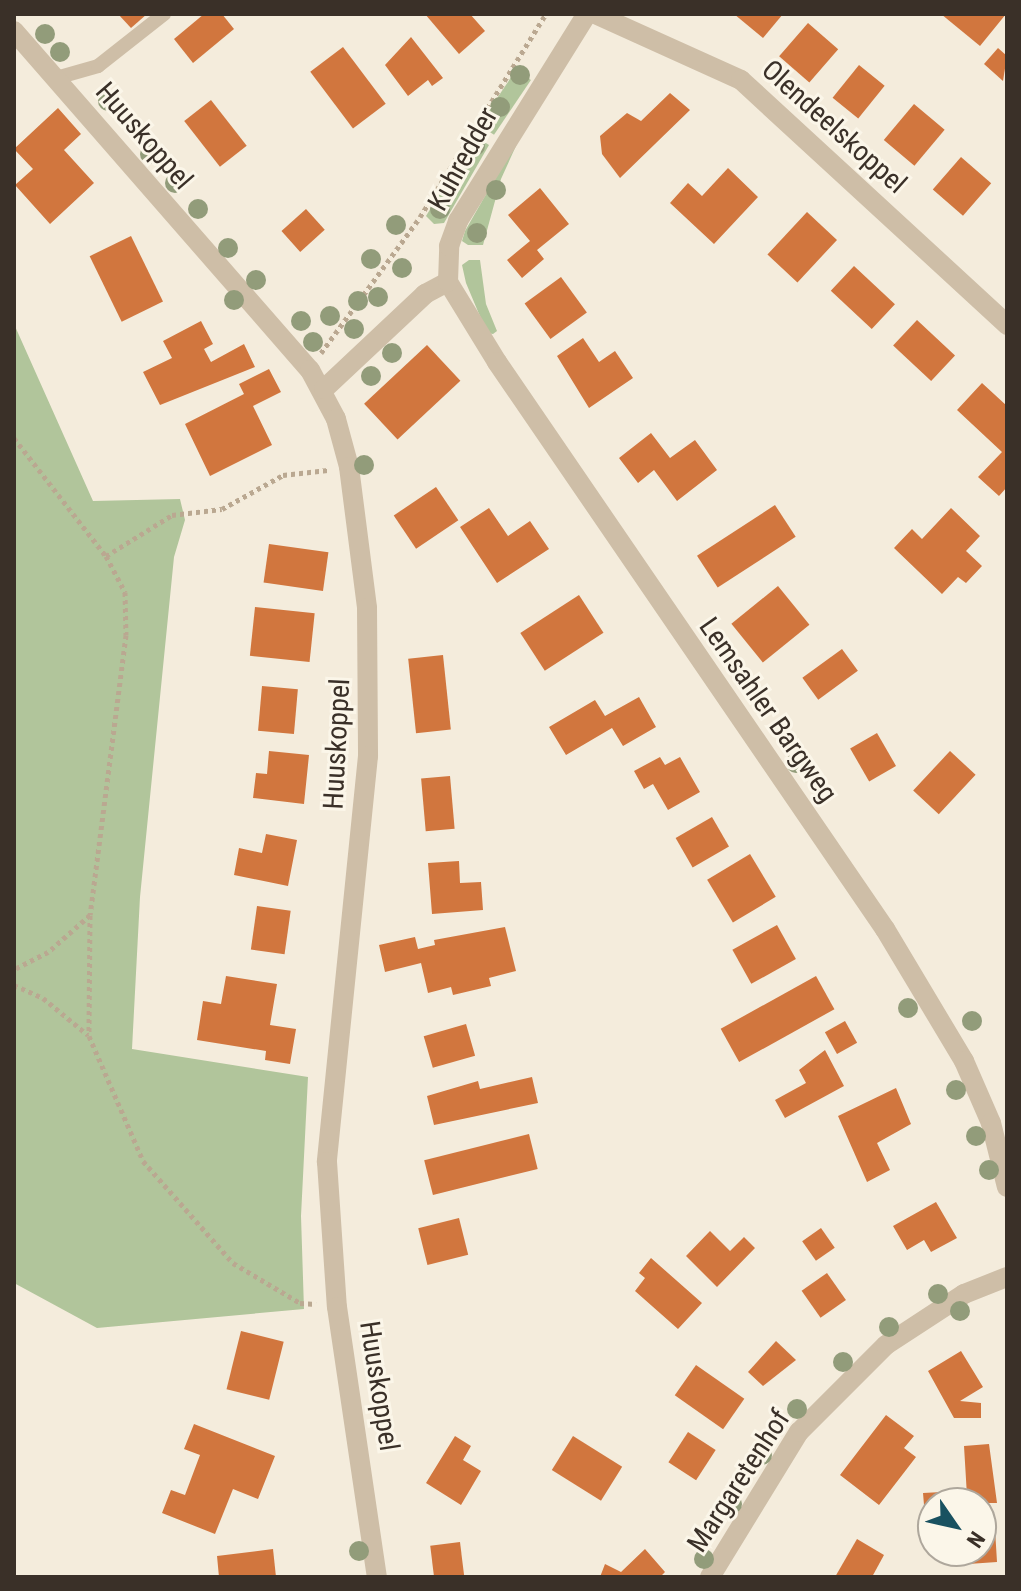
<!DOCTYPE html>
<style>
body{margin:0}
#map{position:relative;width:1021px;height:1591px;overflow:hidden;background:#f4ecdc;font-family:"Roboto Condensed",sans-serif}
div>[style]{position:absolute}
.green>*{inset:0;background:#b1c59b;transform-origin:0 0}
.building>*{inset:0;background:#d1763e;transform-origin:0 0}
.path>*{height:5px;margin-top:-2.5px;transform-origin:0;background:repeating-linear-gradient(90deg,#baa891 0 4px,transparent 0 8px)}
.service>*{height:14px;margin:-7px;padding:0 7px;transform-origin:7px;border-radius:7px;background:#cebea7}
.minor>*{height:20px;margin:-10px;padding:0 10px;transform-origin:10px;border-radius:10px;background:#cebea7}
.trees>*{width:20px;height:20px;margin:-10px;border-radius:50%;background:#929c7a}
span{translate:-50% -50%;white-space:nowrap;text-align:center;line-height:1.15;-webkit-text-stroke:6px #fbf6e9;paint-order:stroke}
.street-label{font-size:28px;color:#3a3028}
.frame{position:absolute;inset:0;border:16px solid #3a3028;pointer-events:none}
.north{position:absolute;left:917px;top:1487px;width:80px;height:80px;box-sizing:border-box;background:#fbf6e9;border:2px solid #aea79c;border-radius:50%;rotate:124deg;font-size:22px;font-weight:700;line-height:32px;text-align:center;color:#3a3028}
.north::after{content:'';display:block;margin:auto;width:28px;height:36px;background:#195160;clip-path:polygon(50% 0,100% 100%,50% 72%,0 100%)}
</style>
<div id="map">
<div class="green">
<div style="left:516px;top:70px;width:18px;height:66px;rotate:34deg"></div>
<div style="clip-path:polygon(525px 126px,501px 179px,483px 245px,468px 245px,462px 241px,465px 231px)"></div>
<div style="clip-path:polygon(475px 136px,489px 145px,444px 223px,434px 224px,426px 216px)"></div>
<div style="clip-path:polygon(469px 260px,480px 260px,486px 304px,497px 331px,493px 334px,487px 333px,466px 283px,462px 265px)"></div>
<div style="clip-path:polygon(14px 324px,93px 501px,180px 499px,185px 520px,174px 557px,140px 897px,132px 1049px,308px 1077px,301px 1216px,304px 1309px,97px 1328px,14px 1283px)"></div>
</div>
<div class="building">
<div style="clip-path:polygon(118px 14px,147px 14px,131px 28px)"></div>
<div style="clip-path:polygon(204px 14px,222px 14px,234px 29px,193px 63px,174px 39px)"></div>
<div style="clip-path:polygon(425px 14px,470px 14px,485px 31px,459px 54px)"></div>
<div style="clip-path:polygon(734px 14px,783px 14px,763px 38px)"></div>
<div style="clip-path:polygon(941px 14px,1006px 14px,980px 46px)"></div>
<div style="left:808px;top:23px;width:40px;height:44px;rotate:41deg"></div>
<div style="clip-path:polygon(411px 37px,443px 78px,432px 86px,428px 80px,408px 96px,385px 65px)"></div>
<div style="left:343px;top:47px;width:71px;height:41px;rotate:53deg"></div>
<div style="clip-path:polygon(998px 48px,1007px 56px,1003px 81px,984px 64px)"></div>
<div style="left:859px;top:65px;width:33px;height:42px;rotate:39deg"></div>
<div style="clip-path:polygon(670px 93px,690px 110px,620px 178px,602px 154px,600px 136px,627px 113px,641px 121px)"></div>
<div style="left:211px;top:100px;width:58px;height:34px;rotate:52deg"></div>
<div style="left:914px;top:104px;width:40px;height:47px;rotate:40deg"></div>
<div style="clip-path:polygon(58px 108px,81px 134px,64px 150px,94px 183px,50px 224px,15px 185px,33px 169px,14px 149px)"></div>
<div style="left:961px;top:157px;width:40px;height:43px;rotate:41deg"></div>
<div style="clip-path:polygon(728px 168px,758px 197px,714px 244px,670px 203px,688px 183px,702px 196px)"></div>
<div style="clip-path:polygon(540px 188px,569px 224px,537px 250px,544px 259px,522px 278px,507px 260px,530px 241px,508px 215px)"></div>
<div style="left:306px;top:209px;width:28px;height:33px;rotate:48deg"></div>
<div style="left:807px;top:212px;width:41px;height:58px;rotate:43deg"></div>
<div style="left:131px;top:236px;width:73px;height:46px;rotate:64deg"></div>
<div style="left:854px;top:266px;width:56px;height:34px;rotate:43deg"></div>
<div style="left:561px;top:277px;width:44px;height:45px;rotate:54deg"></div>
<div style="left:917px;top:320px;width:52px;height:35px;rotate:43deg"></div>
<div style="clip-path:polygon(201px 321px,213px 344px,204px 349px,211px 362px,244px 344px,255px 367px,160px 405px,143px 372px,172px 358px,163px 341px)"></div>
<div style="clip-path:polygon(583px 338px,599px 362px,615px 351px,633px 378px,589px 408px,557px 356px)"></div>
<div style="left:427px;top:345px;width:49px;height:86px;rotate:47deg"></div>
<div style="clip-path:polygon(269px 369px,281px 392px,253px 406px,272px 445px,210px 476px,185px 424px,244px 394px,239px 384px)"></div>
<div style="clip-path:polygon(982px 383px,1007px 406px,1007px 487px,999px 496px,978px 477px,1002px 452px,957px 410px)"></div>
<div style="clip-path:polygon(651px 433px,670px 458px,695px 440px,717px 470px,677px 501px,654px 470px,638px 483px,619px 458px)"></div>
<div style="left:436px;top:487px;width:40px;height:51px;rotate:56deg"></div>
<div style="left:775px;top:505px;width:38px;height:93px;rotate:57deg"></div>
<div style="clip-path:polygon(489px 508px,508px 536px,530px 521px,549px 549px,497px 583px,460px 527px)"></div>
<div style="clip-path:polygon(951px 508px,980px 536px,966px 551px,982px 566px,966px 583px,958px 577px,942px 594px,894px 548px,912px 529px,922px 539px)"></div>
<div style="left:269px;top:544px;width:60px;height:39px;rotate:8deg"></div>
<div style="left:778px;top:586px;width:50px;height:60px;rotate:51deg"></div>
<div style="left:579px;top:595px;width:45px;height:70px;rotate:57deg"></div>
<div style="left:255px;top:607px;width:60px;height:49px;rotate:6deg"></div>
<div style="left:842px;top:649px;width:27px;height:49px;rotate:54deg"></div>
<div style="left:443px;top:655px;width:75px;height:35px;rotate:84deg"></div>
<div style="left:262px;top:686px;width:36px;height:45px;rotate:5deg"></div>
<div style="clip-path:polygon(639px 697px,656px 727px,623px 746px,612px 728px,566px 755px,549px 727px,595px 700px,605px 716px)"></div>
<div style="left:877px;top:733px;width:38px;height:31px;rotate:60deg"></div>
<div style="clip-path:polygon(269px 751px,309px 755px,304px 804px,253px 798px,256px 773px,267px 774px)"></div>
<div style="left:950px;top:751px;width:35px;height:54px;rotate:43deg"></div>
<div style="clip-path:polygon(660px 757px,665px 765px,680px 757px,700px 792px,668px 810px,653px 784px,644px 789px,634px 771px)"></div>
<div style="left:450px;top:776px;width:53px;height:29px;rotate:85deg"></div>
<div style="left:712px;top:817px;width:34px;height:42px;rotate:60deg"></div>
<div style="clip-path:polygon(266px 834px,297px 840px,288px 886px,234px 875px,239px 848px,262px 853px)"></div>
<div style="left:750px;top:854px;width:50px;height:50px;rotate:59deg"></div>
<div style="clip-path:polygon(459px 861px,460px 883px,481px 882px,483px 910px,432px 914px,428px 863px)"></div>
<div style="left:257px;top:906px;width:34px;height:44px;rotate:8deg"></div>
<div style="left:777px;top:925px;width:39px;height:51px;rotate:61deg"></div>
<div style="clip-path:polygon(505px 927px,516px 971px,489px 978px,491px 986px,453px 995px,451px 987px,428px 993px,421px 963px,385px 972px,379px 945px,415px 937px,418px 949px,435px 945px,434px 940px)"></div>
<div style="clip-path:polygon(226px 976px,277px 984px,270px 1025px,296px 1029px,290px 1064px,265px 1060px,266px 1051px,197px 1040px,203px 1001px,221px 1004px)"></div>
<div style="left:816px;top:976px;width:38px;height:109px;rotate:61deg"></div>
<div style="left:845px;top:1021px;width:25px;height:23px;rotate:61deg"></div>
<div style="left:466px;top:1024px;width:33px;height:44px;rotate:74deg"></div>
<div style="clip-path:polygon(825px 1050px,844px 1086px,785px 1118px,775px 1100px,806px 1083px,799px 1070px)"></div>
<div style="clip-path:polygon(532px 1077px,538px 1103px,434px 1125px,427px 1096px,478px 1081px,480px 1089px)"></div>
<div style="clip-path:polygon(896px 1088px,911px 1124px,877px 1143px,890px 1170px,867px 1182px,838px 1116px)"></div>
<div style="left:529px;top:1134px;width:36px;height:108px;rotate:76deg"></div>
<div style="clip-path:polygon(936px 1202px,957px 1238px,931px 1252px,924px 1240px,907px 1250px,893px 1226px)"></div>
<div style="left:459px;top:1218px;width:38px;height:42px;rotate:76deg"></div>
<div style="left:821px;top:1228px;width:24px;height:23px;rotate:55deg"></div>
<div style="clip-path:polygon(710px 1231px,730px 1251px,744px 1237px,755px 1248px,717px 1287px,686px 1256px)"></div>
<div style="clip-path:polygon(651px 1258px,702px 1303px,678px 1329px,635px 1291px,645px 1278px,639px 1273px)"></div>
<div style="left:827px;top:1273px;width:33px;height:31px;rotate:55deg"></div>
<div style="left:241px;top:1331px;width:44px;height:60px;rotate:14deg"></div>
<div style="clip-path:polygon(776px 1341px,796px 1360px,763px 1386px,748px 1372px)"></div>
<div style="clip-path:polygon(961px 1351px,983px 1387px,960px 1401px,981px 1403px,981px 1418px,954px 1418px,928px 1371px)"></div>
<div style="left:696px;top:1365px;width:59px;height:37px;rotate:35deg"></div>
<div style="clip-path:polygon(886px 1415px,914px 1436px,904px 1448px,916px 1457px,879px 1505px,840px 1475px)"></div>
<div style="clip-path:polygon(194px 1424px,275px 1456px,258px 1499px,233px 1489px,215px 1534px,162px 1513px,171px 1490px,185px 1495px,200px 1455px,184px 1449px)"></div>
<div style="left:688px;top:1432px;width:33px;height:36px;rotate:33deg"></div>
<div style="clip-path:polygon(455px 1436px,471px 1446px,463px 1460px,481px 1471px,461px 1505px,426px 1483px)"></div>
<div style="left:573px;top:1436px;width:58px;height:40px;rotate:32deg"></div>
<div style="clip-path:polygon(989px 1444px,997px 1503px,947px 1503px,947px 1498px,967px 1496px,964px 1446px)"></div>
<div style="clip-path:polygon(942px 1492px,942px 1503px,933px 1503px,933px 1516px,925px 1517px,923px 1493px)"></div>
<div style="clip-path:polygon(995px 1529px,997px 1562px,954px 1565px,953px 1551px,981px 1551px,981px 1530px)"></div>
<div style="clip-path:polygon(857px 1539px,884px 1555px,872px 1577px,835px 1577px)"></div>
<div style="left:460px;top:1542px;width:35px;height:30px;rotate:83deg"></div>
<div style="clip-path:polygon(273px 1549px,276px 1577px,219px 1577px,217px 1556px)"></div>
<div style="clip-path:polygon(645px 1549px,665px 1572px,660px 1577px,600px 1577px,605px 1564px,621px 1572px)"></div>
</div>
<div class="path">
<div style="left:321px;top:353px;width:168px;rotate:-53.9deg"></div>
<div style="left:420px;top:217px;width:239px;rotate:-58.2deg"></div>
<div style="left:14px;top:438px;width:150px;rotate:52.1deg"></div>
<div style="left:106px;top:556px;width:41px;rotate:62.2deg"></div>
<div style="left:125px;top:592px;width:43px;rotate:88.7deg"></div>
<div style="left:126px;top:635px;width:282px;rotate:97.3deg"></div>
<div style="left:90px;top:915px;width:56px;rotate:138.6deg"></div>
<div style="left:48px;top:952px;width:38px;rotate:153deg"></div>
<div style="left:106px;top:556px;width:78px;rotate:-31.8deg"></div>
<div style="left:172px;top:515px;width:50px;rotate:-6.8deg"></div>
<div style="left:222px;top:509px;width:70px;rotate:-29.1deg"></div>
<div style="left:283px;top:475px;width:45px;rotate:-6.3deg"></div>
<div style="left:90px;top:915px;width:121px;rotate:90.5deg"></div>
<div style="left:89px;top:1036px;width:136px;rotate:66.6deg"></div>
<div style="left:143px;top:1161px;width:136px;rotate:48.6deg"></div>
<div style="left:233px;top:1263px;width:78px;rotate:30.8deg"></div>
<div style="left:300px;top:1303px;width:16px;rotate:4deg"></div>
<div style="left:14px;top:985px;width:32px;rotate:24deg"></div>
<div style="left:43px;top:998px;width:58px;rotate:39.4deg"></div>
</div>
<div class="service">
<div style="left:56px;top:78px;width:44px;rotate:-15.9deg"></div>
<div style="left:98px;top:66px;width:84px;rotate:-38.2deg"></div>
</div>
<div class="minor">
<div style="left:595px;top:14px;width:160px;rotate:24.3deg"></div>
<div style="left:741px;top:80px;width:362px;rotate:42.6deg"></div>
<div style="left:14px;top:31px;width:450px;rotate:48.9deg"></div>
<div style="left:310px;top:370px;width:55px;rotate:62deg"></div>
<div style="left:336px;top:419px;width:50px;rotate:74.8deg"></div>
<div style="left:349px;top:467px;width:142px;rotate:82.7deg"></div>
<div style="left:367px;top:608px;width:148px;rotate:89.6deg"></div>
<div style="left:368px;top:756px;width:408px;rotate:95.8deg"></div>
<div style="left:327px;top:1162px;width:145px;rotate:86.1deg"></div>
<div style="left:337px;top:1307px;width:273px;rotate:81.6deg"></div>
<div style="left:448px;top:282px;width:94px;rotate:58.5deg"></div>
<div style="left:497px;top:362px;width:687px;rotate:55.62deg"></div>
<div style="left:885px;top:929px;width:154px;rotate:59.1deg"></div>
<div style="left:964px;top:1061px;width:68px;rotate:66.5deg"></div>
<div style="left:991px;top:1123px;width:66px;rotate:76deg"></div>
<div style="left:324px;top:389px;width:139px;rotate:-43.2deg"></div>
<div style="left:425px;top:294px;width:26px;rotate:-28deg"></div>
<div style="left:448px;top:282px;width:36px;rotate:-88deg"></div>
<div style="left:449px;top:246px;width:27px;rotate:-70deg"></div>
<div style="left:458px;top:221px;width:244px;rotate:-58.1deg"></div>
<div style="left:710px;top:1577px;width:170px;rotate:-58.5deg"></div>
<div style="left:799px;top:1432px;width:123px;rotate:-45deg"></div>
<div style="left:886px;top:1345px;width:93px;rotate:-33.2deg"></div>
<div style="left:964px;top:1294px;width:46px;rotate:-21.6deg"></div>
</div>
<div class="trees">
<div style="left:45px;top:34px"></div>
<div style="left:60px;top:52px"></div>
<div style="left:520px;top:75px"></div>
<div style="left:108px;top:101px"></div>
<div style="left:500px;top:107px"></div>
<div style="left:475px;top:146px"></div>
<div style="left:150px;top:154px"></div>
<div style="left:175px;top:183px"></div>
<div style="left:448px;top:188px"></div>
<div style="left:496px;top:190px"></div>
<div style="left:198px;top:209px"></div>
<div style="left:440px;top:209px"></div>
<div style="left:396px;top:225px"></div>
<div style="left:477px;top:233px"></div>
<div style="left:228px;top:248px"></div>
<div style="left:371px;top:259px"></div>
<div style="left:402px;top:268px"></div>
<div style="left:256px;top:280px"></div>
<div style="left:378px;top:297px"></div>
<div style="left:234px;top:300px"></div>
<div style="left:358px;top:301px"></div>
<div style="left:330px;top:316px"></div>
<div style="left:301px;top:321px"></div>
<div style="left:354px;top:329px"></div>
<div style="left:313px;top:342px"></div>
<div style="left:392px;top:353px"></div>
<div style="left:371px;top:376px"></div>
<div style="left:364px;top:465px"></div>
<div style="left:796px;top:763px"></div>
<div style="left:908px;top:1008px"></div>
<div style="left:972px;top:1021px"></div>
<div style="left:956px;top:1090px"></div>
<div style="left:976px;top:1136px"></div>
<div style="left:989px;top:1170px"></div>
<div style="left:938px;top:1294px"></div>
<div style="left:960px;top:1311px"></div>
<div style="left:889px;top:1327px"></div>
<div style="left:843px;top:1362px"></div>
<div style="left:797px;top:1409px"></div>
<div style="left:762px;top:1455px"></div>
<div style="left:732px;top:1504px"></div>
<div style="left:359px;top:1551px"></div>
<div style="left:704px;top:1559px"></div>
</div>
<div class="street-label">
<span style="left:834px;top:127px;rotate:42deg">Olendeelskoppel</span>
<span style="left:144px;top:136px;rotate:49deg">Huuskoppel</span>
<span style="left:463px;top:159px;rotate:-61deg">Kuhredder</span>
<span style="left:768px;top:710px;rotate:55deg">Lemsahler Bargweg</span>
<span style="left:337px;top:744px;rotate:-87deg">Huuskoppel</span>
<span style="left:379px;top:1386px;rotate:81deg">Huuskoppel</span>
<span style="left:739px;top:1481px;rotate:-57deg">Margaretenhof</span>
</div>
<div class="frame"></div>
<div class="north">N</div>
</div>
